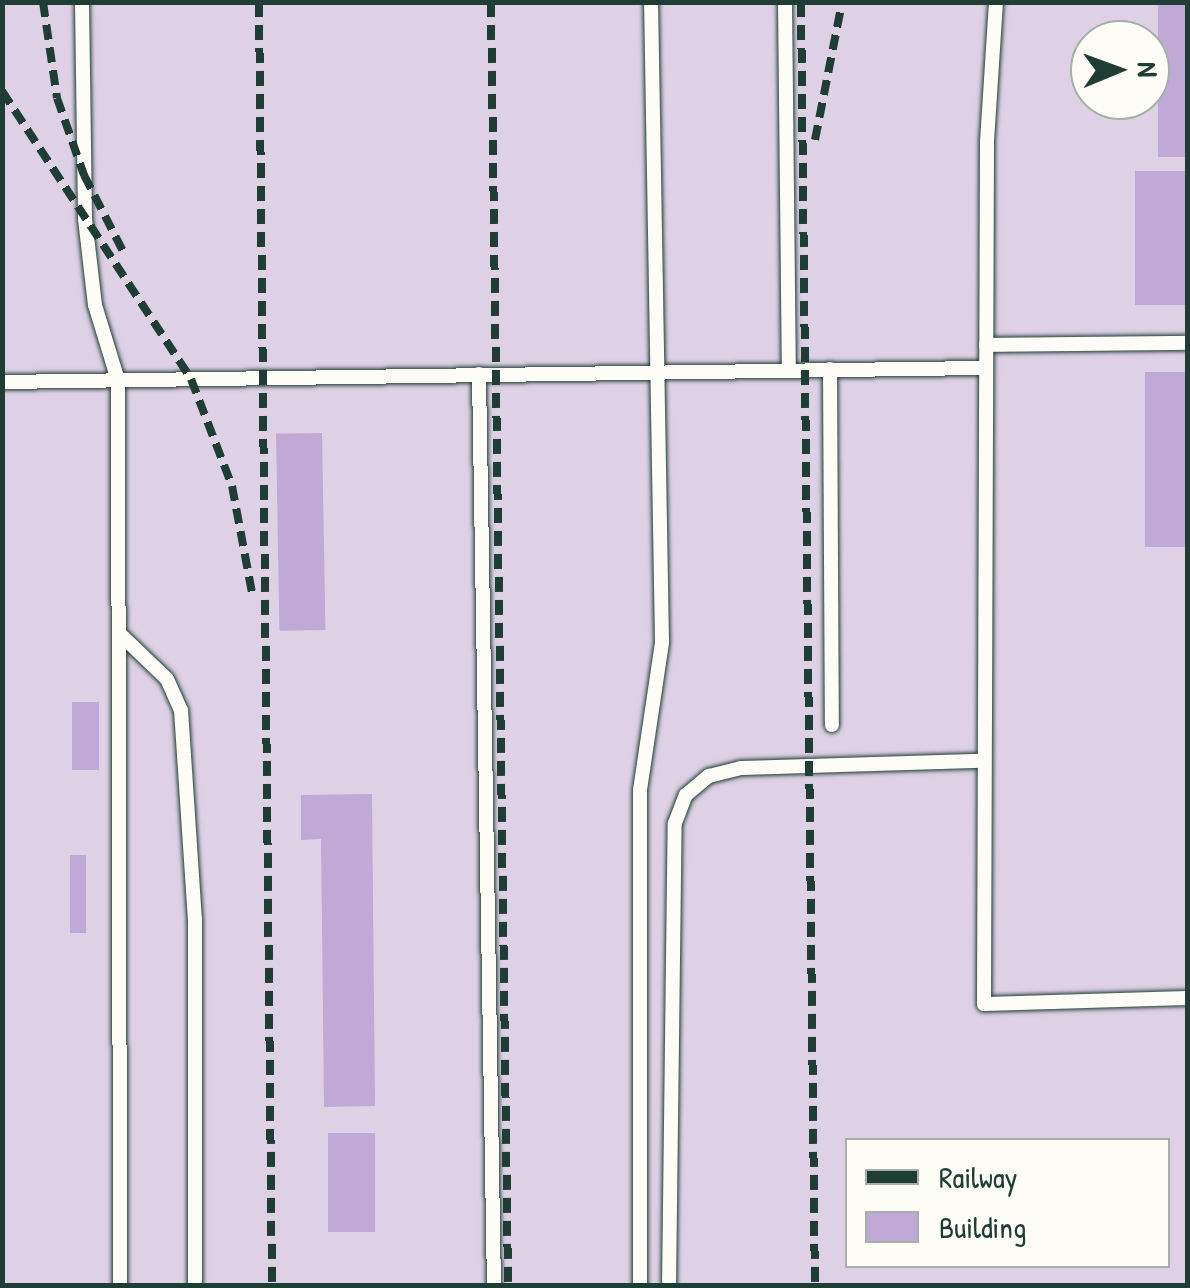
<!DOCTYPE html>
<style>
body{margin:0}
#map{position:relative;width:1190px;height:1288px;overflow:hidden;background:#ebe3ed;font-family:"Patrick Hand",sans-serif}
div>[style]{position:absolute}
.built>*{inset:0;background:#ded1e6}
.building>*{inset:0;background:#c0a8d7;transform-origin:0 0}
.roads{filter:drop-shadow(0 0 2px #1f3d34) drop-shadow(0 0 2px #1f3d34)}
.service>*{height:14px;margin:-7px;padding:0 7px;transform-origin:7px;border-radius:7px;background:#fdfcf7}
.rail>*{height:8px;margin-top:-4px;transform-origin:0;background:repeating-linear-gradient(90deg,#1f3d34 0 15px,transparent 0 23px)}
span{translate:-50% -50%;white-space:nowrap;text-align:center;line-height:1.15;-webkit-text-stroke:8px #fdfcf7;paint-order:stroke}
.frame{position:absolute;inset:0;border:5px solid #1f3d34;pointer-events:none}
.legend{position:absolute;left:845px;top:1138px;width:325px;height:130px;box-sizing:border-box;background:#fdfcf7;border:2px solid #a4b0a9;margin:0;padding:12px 18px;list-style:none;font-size:30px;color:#1f3d34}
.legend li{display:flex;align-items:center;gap:20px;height:50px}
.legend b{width:50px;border:2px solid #a4b0a9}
.north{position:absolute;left:1070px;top:20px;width:100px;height:100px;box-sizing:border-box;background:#fdfcf7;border:2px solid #a4b0a9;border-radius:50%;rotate:89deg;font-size:28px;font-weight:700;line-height:40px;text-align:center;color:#1f3d34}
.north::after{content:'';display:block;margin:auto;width:35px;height:45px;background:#1f3d34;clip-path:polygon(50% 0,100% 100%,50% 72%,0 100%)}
</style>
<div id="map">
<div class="built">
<div style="clip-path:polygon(evenodd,3px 3px,1187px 3px,1187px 1285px,3px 1285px,3px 3px,1090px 40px,1150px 40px,1150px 100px,1090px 100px,1090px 40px,3px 3px,848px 1140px,1168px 1140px,1168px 1266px,848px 1266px,848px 1140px)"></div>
</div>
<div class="building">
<div style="left:1158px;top:2px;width:30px;height:155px"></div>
<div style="left:1135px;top:171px;width:53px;height:134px"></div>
<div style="left:1145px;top:372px;width:43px;height:175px"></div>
<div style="left:322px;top:433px;width:197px;height:46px;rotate:89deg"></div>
<div style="left:72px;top:702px;width:27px;height:68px"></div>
<div style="clip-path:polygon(372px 794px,375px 1106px,324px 1107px,321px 839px,301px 840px,301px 795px)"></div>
<div style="left:70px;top:855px;width:16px;height:78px"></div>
<div style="left:375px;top:1133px;width:99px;height:47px;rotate:90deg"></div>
</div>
<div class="roads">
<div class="service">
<div style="left:82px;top:2px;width:217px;rotate:89.2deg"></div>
<div style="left:85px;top:219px;width:87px;rotate:83.4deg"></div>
<div style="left:95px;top:305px;width:78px;rotate:73deg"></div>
<div style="left:118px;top:380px;width:906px;rotate:89.87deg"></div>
<div style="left:785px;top:2px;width:368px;rotate:89.4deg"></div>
<div style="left:996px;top:2px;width:139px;rotate:93.7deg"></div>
<div style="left:987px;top:141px;width:863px;rotate:90.2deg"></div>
<div style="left:984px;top:1004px;width:204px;rotate:-1.7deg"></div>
<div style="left:986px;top:345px;width:202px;rotate:-0.6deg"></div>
<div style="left:830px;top:369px;width:356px;rotate:89.7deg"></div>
<div style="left:479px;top:374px;width:912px;rotate:89.06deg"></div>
<div style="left:2px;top:382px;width:983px;rotate:-0.82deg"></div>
<div style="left:119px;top:633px;width:66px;rotate:43.8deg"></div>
<div style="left:167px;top:679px;width:34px;rotate:66deg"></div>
<div style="left:181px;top:710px;width:209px;rotate:86.2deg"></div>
<div style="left:195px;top:919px;width:367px;rotate:90deg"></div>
<div style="left:640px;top:1286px;width:496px;rotate:-90deg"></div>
<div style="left:640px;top:790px;width:150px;rotate:-81.5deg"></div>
<div style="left:662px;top:642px;width:640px;rotate:-90.98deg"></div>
<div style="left:669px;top:1286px;width:463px;rotate:-89.3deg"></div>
<div style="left:675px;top:823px;width:30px;rotate:-69deg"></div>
<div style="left:686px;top:795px;width:30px;rotate:-40deg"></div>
<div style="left:709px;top:776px;width:33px;rotate:-14deg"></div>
<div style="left:741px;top:768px;width:242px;rotate:-1.7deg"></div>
</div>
</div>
<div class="rail">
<div style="left:43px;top:2px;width:97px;rotate:81.7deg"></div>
<div style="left:57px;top:98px;width:82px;rotate:70.7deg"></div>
<div style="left:84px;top:175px;width:90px;rotate:62.9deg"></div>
<div style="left:259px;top:2px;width:1284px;rotate:89.42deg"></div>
<div style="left:491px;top:2px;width:1284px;rotate:89.24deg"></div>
<div style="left:801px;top:2px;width:1284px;rotate:89.38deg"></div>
<div style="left:2px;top:91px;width:344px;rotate:56.7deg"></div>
<div style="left:191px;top:379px;width:115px;rotate:69deg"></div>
<div style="left:232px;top:486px;width:114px;rotate:79.4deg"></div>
<div style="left:815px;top:140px;width:141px;rotate:-78.9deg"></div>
</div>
<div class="frame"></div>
<ul class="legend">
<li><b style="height:12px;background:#1f3d34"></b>Railway</li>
<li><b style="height:28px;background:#c0a8d7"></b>Building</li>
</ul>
<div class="north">N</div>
</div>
